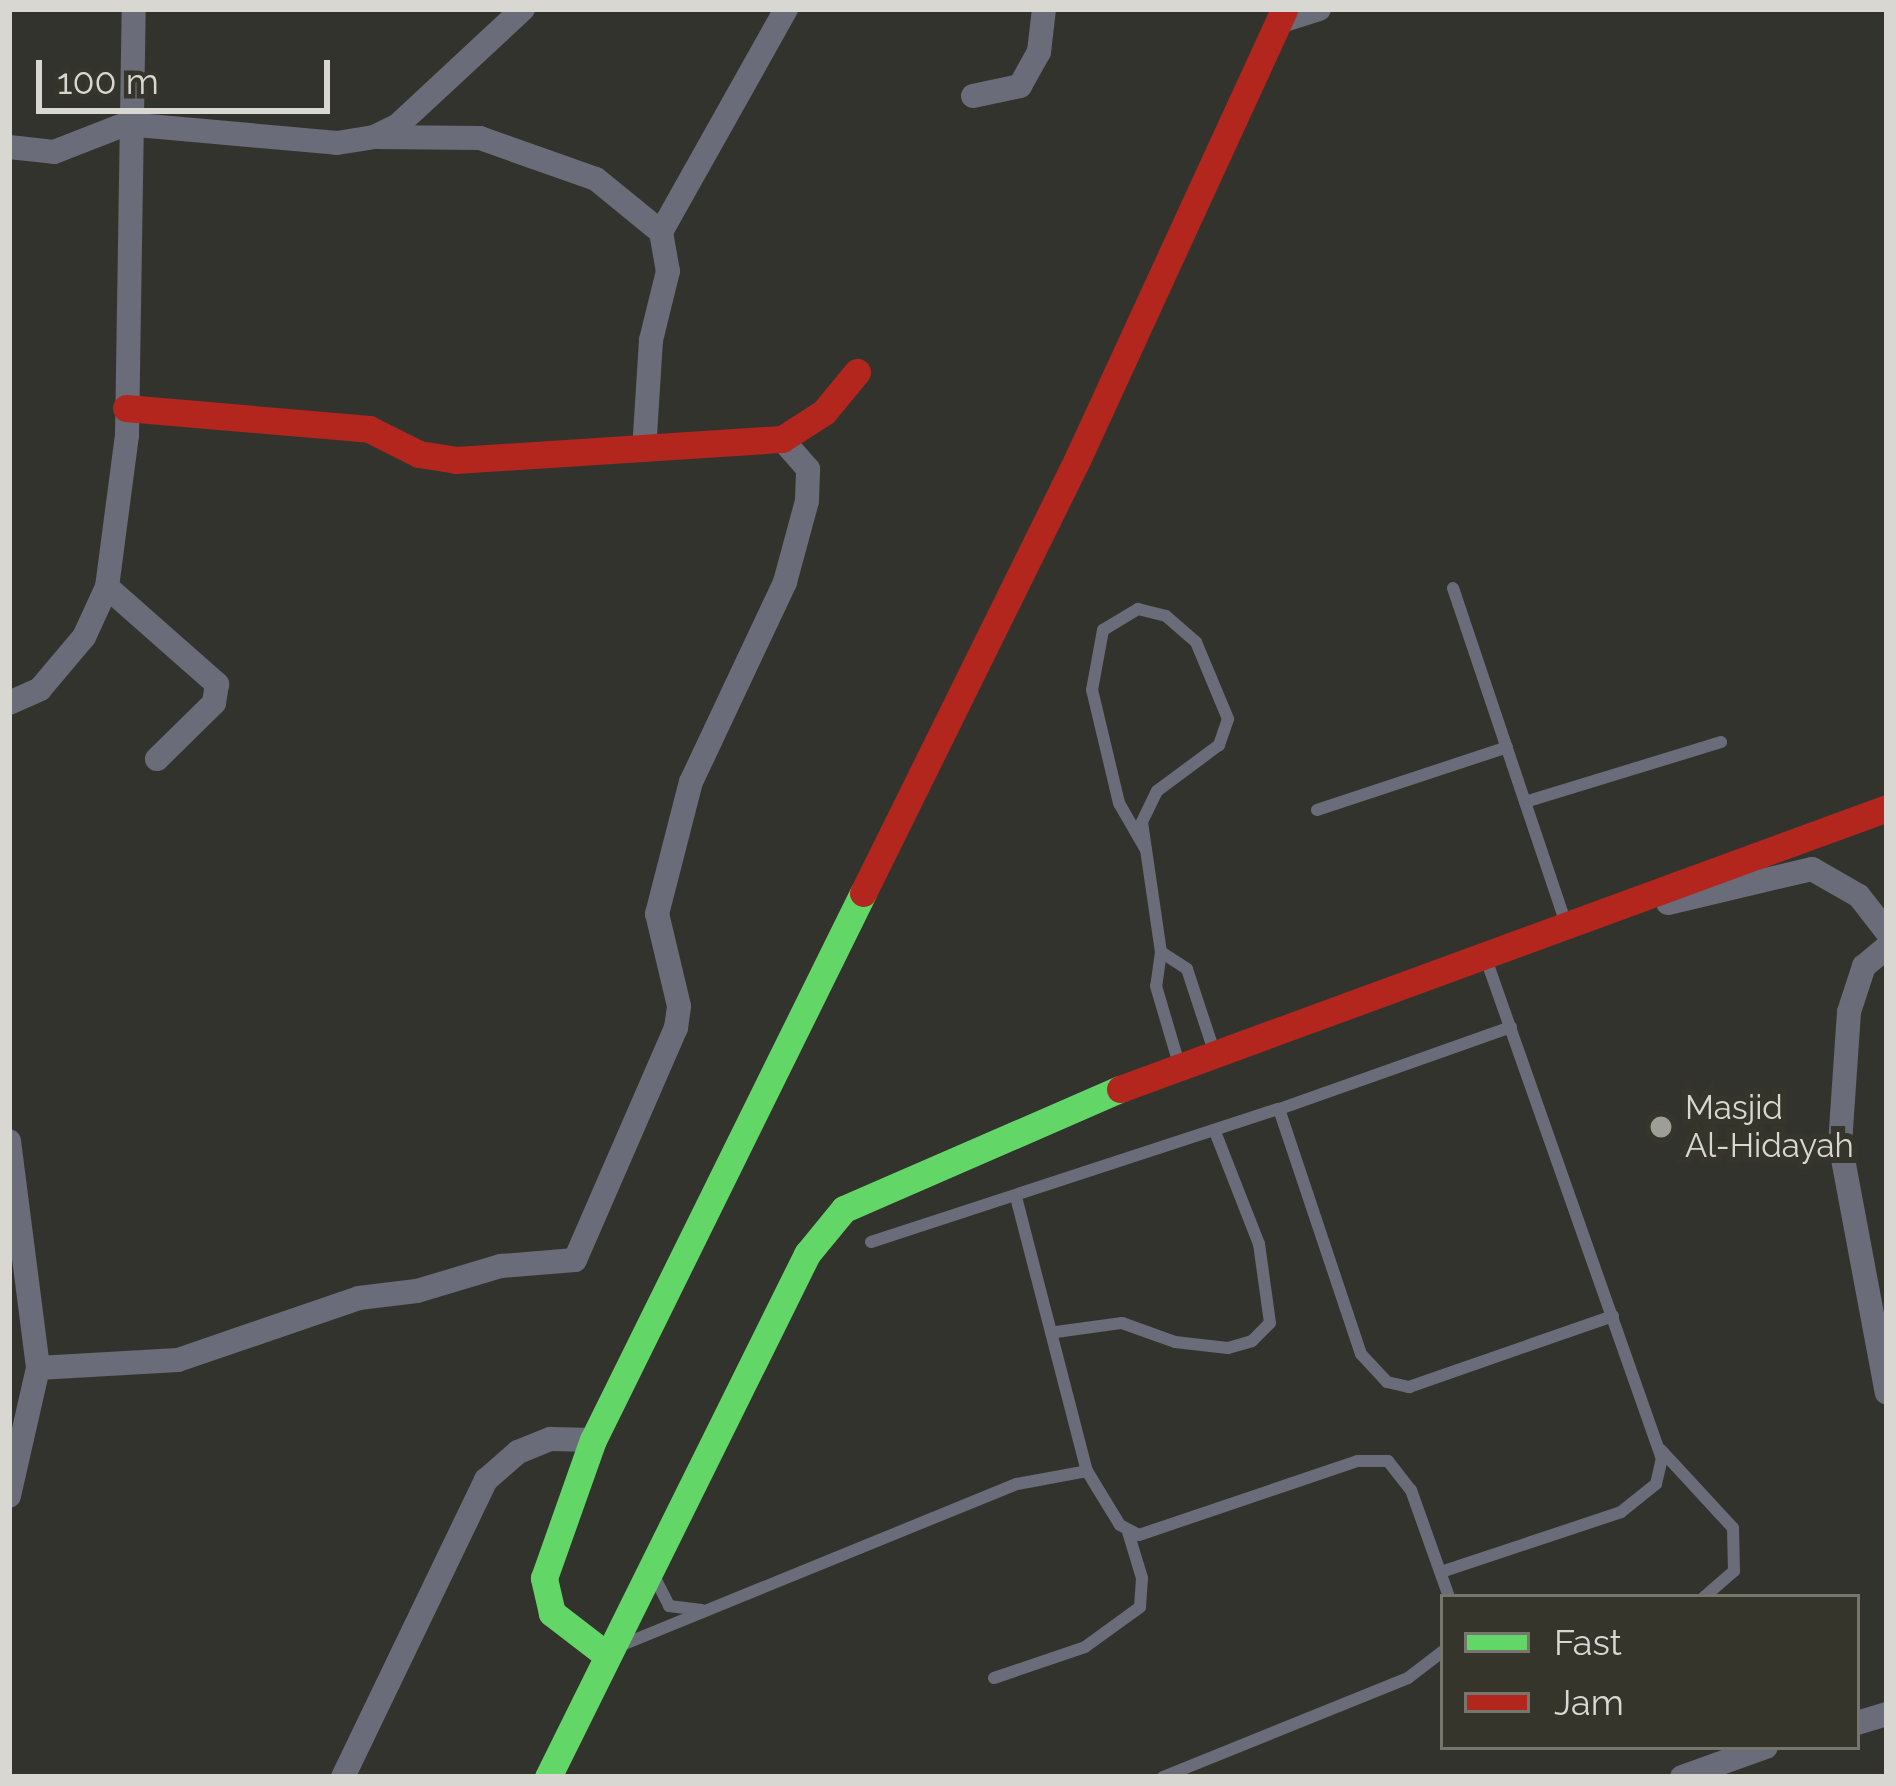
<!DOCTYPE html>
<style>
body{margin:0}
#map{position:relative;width:1896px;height:1786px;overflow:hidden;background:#33332e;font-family:Raleway,sans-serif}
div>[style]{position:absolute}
.lane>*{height:12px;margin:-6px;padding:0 6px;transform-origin:6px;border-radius:6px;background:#6a6c79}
.street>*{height:24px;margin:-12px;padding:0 12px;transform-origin:12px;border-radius:12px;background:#6a6c79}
.fast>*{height:27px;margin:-13.5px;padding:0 13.5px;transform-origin:13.5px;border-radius:13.5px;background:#63d668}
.jam>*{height:27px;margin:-13.5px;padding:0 13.5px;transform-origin:13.5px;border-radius:13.5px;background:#b3261e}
.dots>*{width:33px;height:33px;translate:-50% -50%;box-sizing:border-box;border:6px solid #36352b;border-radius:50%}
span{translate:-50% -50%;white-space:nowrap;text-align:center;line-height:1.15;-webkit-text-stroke:12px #36352b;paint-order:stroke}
.poi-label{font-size:33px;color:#d8d7d1}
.left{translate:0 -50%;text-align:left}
.frame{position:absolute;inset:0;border:12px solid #d8d7d1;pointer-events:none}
.legend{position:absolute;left:1440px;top:1594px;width:420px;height:156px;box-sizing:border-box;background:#36352b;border:3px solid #77766d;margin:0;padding:15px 21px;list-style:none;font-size:36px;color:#d8d7d1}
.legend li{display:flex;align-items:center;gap:24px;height:60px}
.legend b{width:60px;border:3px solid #77766d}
.scale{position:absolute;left:36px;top:60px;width:294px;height:54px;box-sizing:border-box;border:6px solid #d8d7d1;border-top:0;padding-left:15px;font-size:36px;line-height:42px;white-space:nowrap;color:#d8d7d1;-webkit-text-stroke:9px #36352b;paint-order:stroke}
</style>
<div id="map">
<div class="lane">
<div style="left:1453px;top:588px;width:351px;rotate:71.4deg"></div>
<div style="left:1525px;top:802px;width:205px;rotate:-17deg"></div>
<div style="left:1317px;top:810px;width:200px;rotate:-18.3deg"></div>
<div style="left:1146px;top:850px;width:54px;rotate:-119.9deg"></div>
<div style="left:1119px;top:803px;width:116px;rotate:-103.4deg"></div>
<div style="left:1092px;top:690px;width:61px;rotate:-79.6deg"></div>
<div style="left:1103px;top:630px;width:41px;rotate:-31deg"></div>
<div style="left:1138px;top:609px;width:29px;rotate:14deg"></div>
<div style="left:1166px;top:616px;width:40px;rotate:41deg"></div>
<div style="left:1196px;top:642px;width:83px;rotate:67.4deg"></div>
<div style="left:1228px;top:719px;width:28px;rotate:109deg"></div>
<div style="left:1219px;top:745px;width:77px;rotate:143.4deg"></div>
<div style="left:1157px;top:791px;width:34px;rotate:116deg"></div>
<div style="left:1142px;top:822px;width:131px;rotate:81.7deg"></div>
<div style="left:1161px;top:952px;width:34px;rotate:98deg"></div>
<div style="left:1156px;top:986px;width:81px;rotate:73.6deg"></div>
<div style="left:1161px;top:952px;width:31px;rotate:33deg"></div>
<div style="left:1187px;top:969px;width:86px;rotate:71.8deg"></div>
<div style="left:1511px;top:1027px;width:246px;rotate:160.5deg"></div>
<div style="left:1279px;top:1109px;width:258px;rotate:71.5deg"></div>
<div style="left:1361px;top:1354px;width:38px;rotate:47deg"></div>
<div style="left:1387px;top:1382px;width:23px;rotate:13deg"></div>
<div style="left:1409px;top:1387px;width:216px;rotate:-19.2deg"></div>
<div style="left:1016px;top:1197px;width:283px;rotate:75.5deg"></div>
<div style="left:871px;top:1242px;width:429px;rotate:-18.1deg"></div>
<div style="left:1056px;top:1332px;width:67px;rotate:-7.8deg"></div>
<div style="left:1122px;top:1323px;width:56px;rotate:19.7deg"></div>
<div style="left:1175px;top:1342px;width:53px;rotate:6.5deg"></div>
<div style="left:1228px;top:1348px;width:25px;rotate:-16deg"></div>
<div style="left:1252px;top:1341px;width:25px;rotate:-45deg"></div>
<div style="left:1270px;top:1323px;width:80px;rotate:-97.9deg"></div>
<div style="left:1259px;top:1244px;width:118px;rotate:-111.4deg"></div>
<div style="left:1661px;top:1450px;width:106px;rotate:47.3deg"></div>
<div style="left:1733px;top:1528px;width:43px;rotate:88.7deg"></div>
<div style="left:1734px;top:1571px;width:40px;rotate:139deg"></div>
<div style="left:1441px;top:1572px;width:190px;rotate:-18.4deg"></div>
<div style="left:1621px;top:1512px;width:45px;rotate:-38.7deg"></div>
<div style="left:1656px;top:1484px;width:26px;rotate:-77deg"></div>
<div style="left:1662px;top:1459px;width:530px;rotate:-109.39deg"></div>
<div style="left:656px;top:1580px;width:29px;rotate:63deg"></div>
<div style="left:669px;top:1606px;width:33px;rotate:7deg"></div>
<div style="left:622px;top:1645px;width:427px;rotate:-22.2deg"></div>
<div style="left:1017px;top:1484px;width:71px;rotate:-10.5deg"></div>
<div style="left:1087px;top:1471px;width:63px;rotate:58.6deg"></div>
<div style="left:1120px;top:1525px;width:21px;rotate:28deg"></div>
<div style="left:1139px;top:1535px;width:231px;rotate:-18.7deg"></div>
<div style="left:1358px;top:1461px;width:30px"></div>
<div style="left:1388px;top:1461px;width:37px;rotate:52deg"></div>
<div style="left:1411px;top:1490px;width:114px;rotate:70.4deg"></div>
<div style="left:994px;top:1678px;width:96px;rotate:-18.8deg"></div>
<div style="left:1085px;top:1647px;width:68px;rotate:-36deg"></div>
<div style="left:1140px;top:1607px;width:29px;rotate:-86deg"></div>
<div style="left:1142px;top:1578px;width:48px;rotate:-106.9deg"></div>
<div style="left:1163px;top:1777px;width:264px;rotate:-22deg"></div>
<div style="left:1408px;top:1678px;width:44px;rotate:-37.6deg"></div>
</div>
<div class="street">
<div style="left:1278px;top:22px;width:43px;rotate:-17.6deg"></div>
<div style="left:973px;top:96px;width:48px;rotate:-12deg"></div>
<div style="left:1020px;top:86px;width:39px;rotate:-61deg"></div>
<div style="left:1039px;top:52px;width:43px;rotate:-83.4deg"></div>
<div style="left:376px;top:137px;width:104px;rotate:0.6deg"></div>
<div style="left:480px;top:138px;width:123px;rotate:19.5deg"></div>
<div style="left:596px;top:179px;width:84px;rotate:39.2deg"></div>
<div style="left:661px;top:232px;width:40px;rotate:80deg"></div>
<div style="left:668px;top:271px;width:71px;rotate:103.8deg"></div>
<div style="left:651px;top:340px;width:110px;rotate:93.6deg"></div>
<div style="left:9px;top:147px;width:45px;rotate:6.3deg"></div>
<div style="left:54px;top:152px;width:77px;rotate:-21.3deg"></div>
<div style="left:126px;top:124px;width:212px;rotate:5.1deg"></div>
<div style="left:337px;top:143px;width:37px;rotate:-9deg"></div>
<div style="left:374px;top:137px;width:25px;rotate:-26deg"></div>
<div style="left:397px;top:126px;width:172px;rotate:-42.9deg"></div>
<div style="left:661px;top:232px;width:256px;rotate:-60.7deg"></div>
<div style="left:107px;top:587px;width:147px;rotate:41.4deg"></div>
<div style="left:217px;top:684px;width:19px;rotate:99deg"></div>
<div style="left:214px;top:703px;width:80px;rotate:135.5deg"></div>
<div style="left:9px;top:703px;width:34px;rotate:-24deg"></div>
<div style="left:40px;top:689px;width:68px;rotate:-49.8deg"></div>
<div style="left:84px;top:637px;width:55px;rotate:-65.3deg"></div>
<div style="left:107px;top:587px;width:153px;rotate:-82.5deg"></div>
<div style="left:127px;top:435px;width:426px;rotate:-89.1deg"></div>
<div style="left:1668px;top:903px;width:148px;rotate:-13.3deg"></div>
<div style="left:1812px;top:869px;width:54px;rotate:29.9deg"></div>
<div style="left:1859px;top:896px;width:46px;rotate:52.1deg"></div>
<div style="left:1887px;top:947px;width:30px;rotate:140deg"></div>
<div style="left:1864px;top:966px;width:48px;rotate:108.1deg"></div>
<div style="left:1849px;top:1012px;width:131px;rotate:93.9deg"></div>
<div style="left:1840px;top:1143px;width:254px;rotate:79.4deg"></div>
<div style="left:9px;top:1141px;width:229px;rotate:82.7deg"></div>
<div style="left:38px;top:1368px;width:131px;rotate:102.8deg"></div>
<div style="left:38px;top:1368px;width:140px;rotate:-3.3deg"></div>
<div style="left:178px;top:1360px;width:191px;rotate:-18.9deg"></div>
<div style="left:359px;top:1298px;width:58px;rotate:-6.9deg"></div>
<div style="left:417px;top:1291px;width:88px;rotate:-16.6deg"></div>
<div style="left:501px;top:1266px;width:74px;rotate:-4.6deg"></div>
<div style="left:575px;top:1260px;width:253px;rotate:-66.5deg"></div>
<div style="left:676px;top:1028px;width:22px;rotate:-82deg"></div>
<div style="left:679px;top:1006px;width:95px;rotate:-103.4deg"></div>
<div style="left:657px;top:914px;width:136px;rotate:-75.6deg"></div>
<div style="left:691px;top:782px;width:221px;rotate:-64.8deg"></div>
<div style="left:785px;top:582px;width:84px;rotate:-74.8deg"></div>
<div style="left:807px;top:501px;width:32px;rotate:-88deg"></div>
<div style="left:808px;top:469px;width:40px;rotate:-131deg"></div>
<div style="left:1857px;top:1723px;width:31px;rotate:-17deg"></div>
<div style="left:343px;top:1777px;width:330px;rotate:-64.3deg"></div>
<div style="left:486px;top:1480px;width:43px;rotate:-41.2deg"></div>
<div style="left:518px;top:1452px;width:35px;rotate:-22deg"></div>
<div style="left:551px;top:1439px;width:42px;rotate:1.4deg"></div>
<div style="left:1682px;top:1777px;width:89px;rotate:-19.7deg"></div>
</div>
<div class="fast">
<div style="left:604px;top:1653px;width:66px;rotate:-142.4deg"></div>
<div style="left:552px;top:1613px;width:36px;rotate:-103deg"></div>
<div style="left:544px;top:1578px;width:146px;rotate:-70.5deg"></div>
<div style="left:593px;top:1440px;width:610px;rotate:-63.73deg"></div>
<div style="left:548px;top:1777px;width:584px;rotate:-63.65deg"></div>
<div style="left:807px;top:1254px;width:58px;rotate:-50.6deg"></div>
<div style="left:844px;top:1209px;width:301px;rotate:-23.5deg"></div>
</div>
<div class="jam">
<div style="left:126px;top:408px;width:244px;rotate:4.9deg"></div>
<div style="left:369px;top:429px;width:56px;rotate:26.6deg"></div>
<div style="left:419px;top:454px;width:37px;rotate:9deg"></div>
<div style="left:456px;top:460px;width:327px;rotate:-3.7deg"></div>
<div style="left:782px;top:439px;width:50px;rotate:-32.7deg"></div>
<div style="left:824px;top:412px;width:52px;rotate:-50.5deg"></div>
<div style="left:863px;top:893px;width:483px;rotate:-63.7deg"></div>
<div style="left:1077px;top:460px;width:496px;rotate:-65.3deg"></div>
<div style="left:1120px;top:1089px;width:817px;rotate:-20.12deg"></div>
</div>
<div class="dots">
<div style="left:1661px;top:1127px;background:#9e9e98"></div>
</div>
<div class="poi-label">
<span class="left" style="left:1685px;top:1127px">Masjid<br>Al-Hidayah</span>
</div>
<div class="frame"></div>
<ul class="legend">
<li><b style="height:15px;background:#63d668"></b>Fast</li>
<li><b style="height:15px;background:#b3261e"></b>Jam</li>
</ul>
<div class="scale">100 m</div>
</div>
